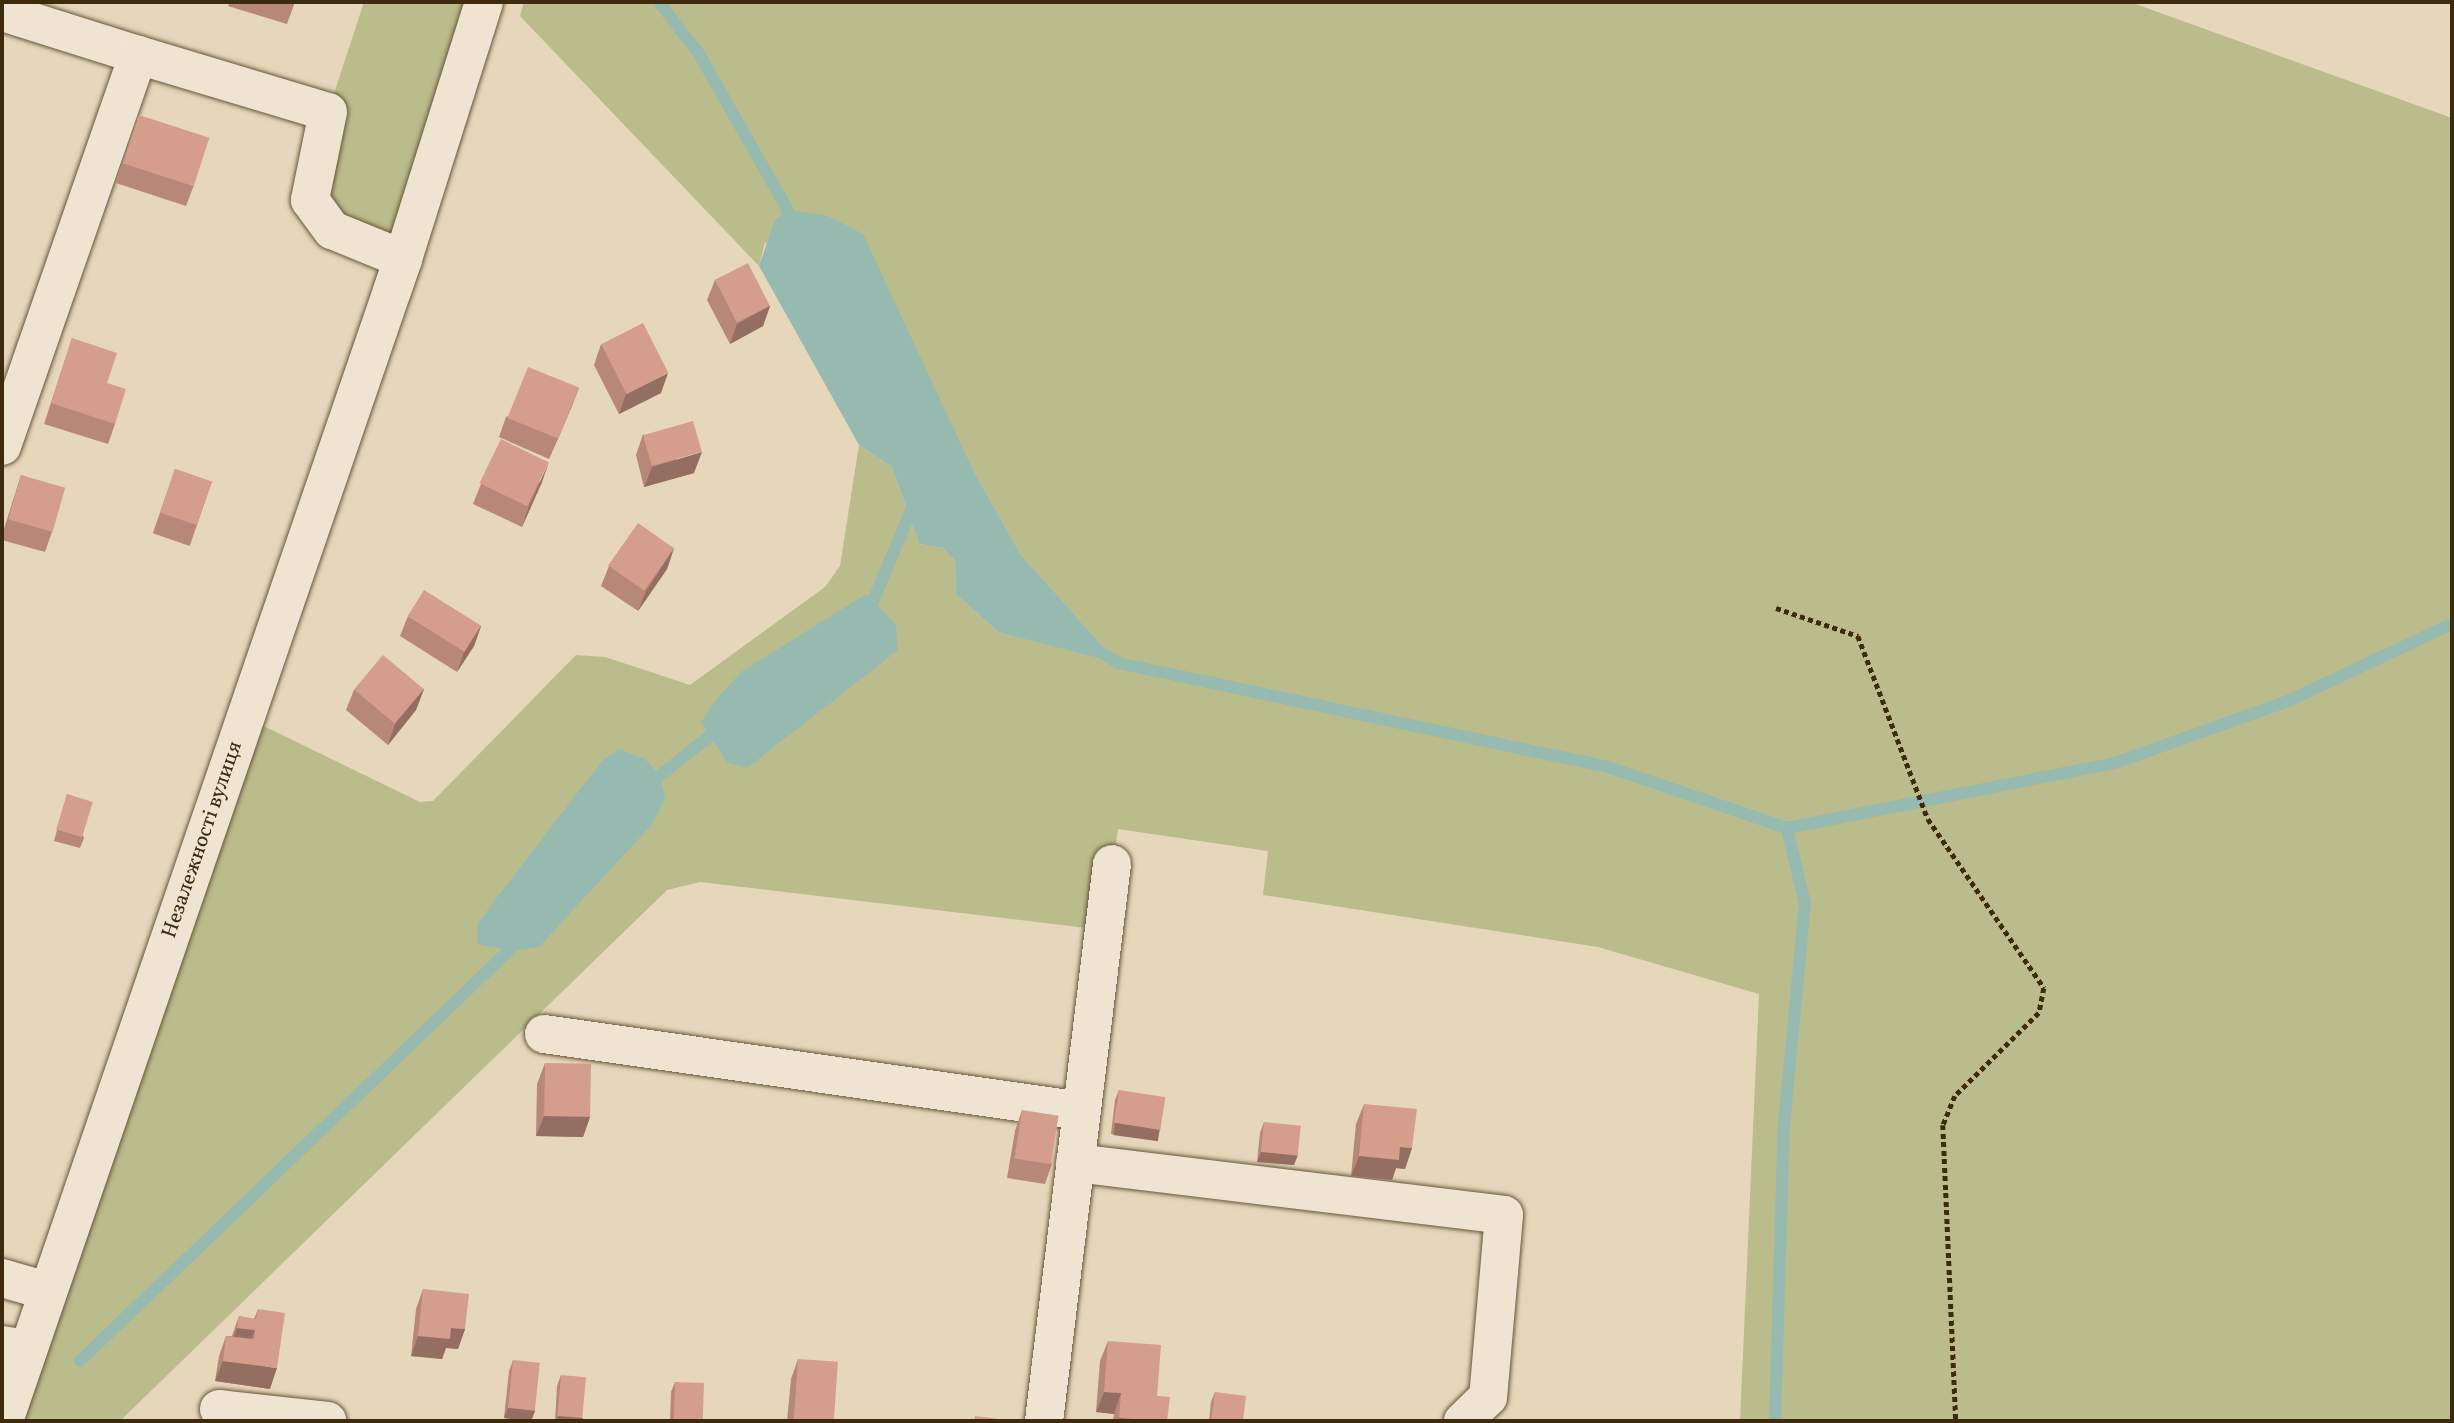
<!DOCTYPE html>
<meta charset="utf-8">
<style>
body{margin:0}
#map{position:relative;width:2454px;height:1423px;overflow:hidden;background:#e6d6ba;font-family:Vollkorn,serif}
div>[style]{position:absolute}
.green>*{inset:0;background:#babc8c}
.water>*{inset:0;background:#96b9b0}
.stream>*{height:12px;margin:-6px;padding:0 6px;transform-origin:6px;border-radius:6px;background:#96b9b0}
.path>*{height:4.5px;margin-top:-2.25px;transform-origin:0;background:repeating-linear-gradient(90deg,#3e2b0e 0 5px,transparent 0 8.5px)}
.roads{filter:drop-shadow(0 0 2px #685639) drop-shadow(0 0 2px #685639)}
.street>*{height:38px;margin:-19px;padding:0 19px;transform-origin:19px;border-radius:19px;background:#efe4d2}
.secondary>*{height:38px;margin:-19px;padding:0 19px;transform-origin:19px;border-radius:19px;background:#efe4d2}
.wall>*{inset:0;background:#b78778;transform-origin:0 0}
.shaded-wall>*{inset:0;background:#956e62;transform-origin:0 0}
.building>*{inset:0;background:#d59d8c;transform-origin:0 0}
span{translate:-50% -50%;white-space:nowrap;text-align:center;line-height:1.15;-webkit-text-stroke:7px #efe4d2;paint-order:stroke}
.street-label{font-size:21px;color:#3e2b0e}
.frame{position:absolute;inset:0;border:4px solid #3e2b0e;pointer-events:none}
</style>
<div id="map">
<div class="green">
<div style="clip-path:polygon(364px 2px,484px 2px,403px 259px,321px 221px,328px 112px)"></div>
<div style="clip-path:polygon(524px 2px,2130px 2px,2452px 118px,2452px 1421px,1740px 1421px,1759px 994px,1598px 947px,1263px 895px,1268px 851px,1118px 829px,1104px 930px,700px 882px,667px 890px,120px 1421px,4px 1421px,245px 717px,420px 802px,433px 801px,576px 655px,605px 657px,690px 685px,825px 587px,840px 566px,859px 445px,892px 467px,919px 544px,943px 548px,955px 561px,956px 594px,998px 632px,1117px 662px,1021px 555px,972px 468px,765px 242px,759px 266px,520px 16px)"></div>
</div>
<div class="water">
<div style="clip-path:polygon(788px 210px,828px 216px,863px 234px,972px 468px,1021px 555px,1118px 663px,998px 632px,956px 594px,955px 561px,943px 548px,919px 544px,892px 467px,859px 445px,759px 266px,775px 220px)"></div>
<div style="clip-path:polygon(866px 594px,896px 625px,898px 650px,747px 768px,727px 762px,701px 722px,718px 697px,741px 672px)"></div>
<div style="clip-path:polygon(618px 749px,645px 759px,660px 776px,665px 798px,653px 823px,539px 947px,511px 951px,477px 944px,478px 924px,489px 908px,602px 761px)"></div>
</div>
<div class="stream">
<div style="left:659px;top:2px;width:66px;rotate:52.4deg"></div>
<div style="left:699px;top:54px;width:194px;rotate:60.4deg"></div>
<div style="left:869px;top:611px;width:117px;rotate:-67.4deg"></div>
<div style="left:1104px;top:654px;width:17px;rotate:33deg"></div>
<div style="left:1118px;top:663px;width:501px;rotate:11.98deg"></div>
<div style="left:1608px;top:767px;width:189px;rotate:18.8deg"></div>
<div style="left:1787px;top:828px;width:334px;rotate:-11.2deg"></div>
<div style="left:2115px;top:763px;width:184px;rotate:-19.7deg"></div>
<div style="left:2288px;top:701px;width:181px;rotate:-25.2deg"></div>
<div style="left:649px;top:784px;width:90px;rotate:-38.3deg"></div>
<div style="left:80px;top:1361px;width:612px;rotate:-43.74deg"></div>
<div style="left:1775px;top:1421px;width:296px;rotate:-88.3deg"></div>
<div style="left:1784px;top:1125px;width:222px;rotate:-84.6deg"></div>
<div style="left:1805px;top:904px;width:78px;rotate:-103.3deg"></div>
</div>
<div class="path">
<div style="left:1776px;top:608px;width:87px;rotate:18.9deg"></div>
<div style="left:1858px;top:636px;width:196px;rotate:69.1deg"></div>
<div style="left:1928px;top:819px;width:205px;rotate:55.5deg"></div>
<div style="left:2044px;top:988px;width:25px;rotate:101deg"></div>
<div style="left:2039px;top:1013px;width:118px;rotate:135.3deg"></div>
<div style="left:1955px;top:1096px;width:31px;rotate:112deg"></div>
<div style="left:1943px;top:1125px;width:296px;rotate:87.5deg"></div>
</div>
<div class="roads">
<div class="street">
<div style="left:2px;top:12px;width:143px;rotate:17.5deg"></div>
<div style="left:2px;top:446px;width:414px;rotate:-70.8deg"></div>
<div style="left:138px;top:55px;width:198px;rotate:16.7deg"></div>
<div style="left:328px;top:112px;width:90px;rotate:101.6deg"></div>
<div style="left:310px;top:200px;width:37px;rotate:54deg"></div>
<div style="left:332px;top:230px;width:77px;rotate:22.2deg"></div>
<div style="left:403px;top:259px;width:34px;rotate:109deg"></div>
<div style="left:544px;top:1034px;width:543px;rotate:8.15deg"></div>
<div style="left:1075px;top:1163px;width:432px;rotate:6.9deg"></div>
<div style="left:1504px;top:1215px;width:183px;rotate:95deg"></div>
<div style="left:1488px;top:1397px;width:35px;rotate:136deg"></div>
<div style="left:2px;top:1278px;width:47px;rotate:16.1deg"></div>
<div style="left:2px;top:1345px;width:26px;rotate:9deg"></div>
<div style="left:219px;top:1409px;width:109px;rotate:6.3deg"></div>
<div style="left:1044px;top:1421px;width:561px;rotate:-83.04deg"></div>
</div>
<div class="secondary">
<div style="left:4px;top:1421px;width:1229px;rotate:-71.05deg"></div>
<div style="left:403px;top:259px;width:269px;rotate:-72.5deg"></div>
</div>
</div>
<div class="wall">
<div style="clip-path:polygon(230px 2px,295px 2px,287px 24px,228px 6px)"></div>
<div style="clip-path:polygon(139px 115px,194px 185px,186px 206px,116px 183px)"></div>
<div style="clip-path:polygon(715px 280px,770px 306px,763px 326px,730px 344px,707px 300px)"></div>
<div style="clip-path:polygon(72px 338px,107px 383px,115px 424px,108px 444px,44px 424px)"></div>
<div style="clip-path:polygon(601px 344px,661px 393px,619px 414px,594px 365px)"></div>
<div style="clip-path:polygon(579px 388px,571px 408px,549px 459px,499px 437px,506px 417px)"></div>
<div style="clip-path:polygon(643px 434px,694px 473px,644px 487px,636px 455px)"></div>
<div style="left:175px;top:469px;width:39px;height:68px;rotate:19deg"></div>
<div style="clip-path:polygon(21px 475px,52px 532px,45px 552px,2px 540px,2px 535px)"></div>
<div style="clip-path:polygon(542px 482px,522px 527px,473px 504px,481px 484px)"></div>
<div style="clip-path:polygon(674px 548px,667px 569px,638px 611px,601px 586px,609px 566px)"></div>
<div style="clip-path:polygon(408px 616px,481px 626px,474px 646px,457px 672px,400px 636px)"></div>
<div style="clip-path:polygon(424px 689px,416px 710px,388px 745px,346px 710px,354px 690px)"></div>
<div style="clip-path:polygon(67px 794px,84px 838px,80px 848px,54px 841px)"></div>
<div style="clip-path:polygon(545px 1063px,590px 1117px,583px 1137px,536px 1136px,537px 1084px)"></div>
<div style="clip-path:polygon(1119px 1090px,1160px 1129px,1157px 1140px,1111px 1134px,1115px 1100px)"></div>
<div style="clip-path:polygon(1364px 1104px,1412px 1148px,1405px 1169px,1396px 1168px,1392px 1180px,1351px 1176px,1356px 1124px)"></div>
<div style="clip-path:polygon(1022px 1110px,1052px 1164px,1045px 1184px,1007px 1178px,1015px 1131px)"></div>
<div style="clip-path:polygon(1264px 1122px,1294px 1165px,1257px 1162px,1260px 1133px)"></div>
<div style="clip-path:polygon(423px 1289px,465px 1329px,458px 1349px,446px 1348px,442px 1359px,411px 1356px,416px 1309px)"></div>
<div style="clip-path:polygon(258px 1309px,270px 1389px,215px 1381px,219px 1356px,226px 1336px,232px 1336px,239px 1316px,254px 1319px)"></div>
<div style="clip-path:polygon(1108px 1341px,1157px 1396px,1167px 1421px,1113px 1421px,1114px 1414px,1096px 1412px,1100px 1361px)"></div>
<div style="clip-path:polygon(798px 1359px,833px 1421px,787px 1421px,791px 1379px)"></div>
<div style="clip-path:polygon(513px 1360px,535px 1411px,531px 1421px,504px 1418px,509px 1371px)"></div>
<div style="clip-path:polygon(561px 1375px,582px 1421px,555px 1421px,557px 1386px)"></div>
<div style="clip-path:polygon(675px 1382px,703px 1421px,670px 1421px,671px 1392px)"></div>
<div style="clip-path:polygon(1215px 1392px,1243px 1421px,1209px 1421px,1211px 1402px)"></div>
</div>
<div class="shaded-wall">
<div style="clip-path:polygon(770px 306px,763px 326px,730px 344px,737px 324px)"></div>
<div style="clip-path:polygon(668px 373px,661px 393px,619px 414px,626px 394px)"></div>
<div style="clip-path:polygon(579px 388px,571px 408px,549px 459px,557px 439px)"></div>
<div style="clip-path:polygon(702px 452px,694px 473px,644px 487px,652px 467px)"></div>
<div style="clip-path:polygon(549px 462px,542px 482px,522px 527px,529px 506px)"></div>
<div style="clip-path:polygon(674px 548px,667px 569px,638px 611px,646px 591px)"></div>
<div style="clip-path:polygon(481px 626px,474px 646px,457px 672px,464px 652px)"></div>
<div style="clip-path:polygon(424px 689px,416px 710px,388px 745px,395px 724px)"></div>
<div style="clip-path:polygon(544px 1116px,590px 1117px,583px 1137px,536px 1136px)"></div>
<div style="left:1115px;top:1123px;width:45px;height:12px;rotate:8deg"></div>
<div style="clip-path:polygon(1400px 1147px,1412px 1148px,1405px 1169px,1396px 1168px,1392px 1180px,1351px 1176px,1359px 1156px)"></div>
<div style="clip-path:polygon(1261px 1152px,1298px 1155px,1294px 1165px,1257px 1162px)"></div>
<div style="clip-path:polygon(237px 1328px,255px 1330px,247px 1350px,230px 1348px)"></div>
<div style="clip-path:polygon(451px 1328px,465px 1329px,458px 1349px,446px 1348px,442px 1359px,411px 1356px,418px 1336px)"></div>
<div style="clip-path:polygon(223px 1361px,277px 1368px,270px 1389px,215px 1381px)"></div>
<div style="clip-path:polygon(1104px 1392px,1121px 1393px,1114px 1414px,1096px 1412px)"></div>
<div style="clip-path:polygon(508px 1408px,535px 1411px,531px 1421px,504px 1418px)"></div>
<div style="clip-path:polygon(558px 1416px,583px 1418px,582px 1421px,556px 1421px)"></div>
<div style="clip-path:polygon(1119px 1418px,1163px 1421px,1118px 1421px)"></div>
</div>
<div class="building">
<div style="left:139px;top:115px;width:74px;height:51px;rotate:18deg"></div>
<div style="left:748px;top:263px;width:48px;height:37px;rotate:63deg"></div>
<div style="left:643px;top:323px;width:56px;height:47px;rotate:63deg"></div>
<div style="clip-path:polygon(72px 338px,117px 353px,107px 383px,126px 389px,115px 424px,51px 403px)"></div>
<div style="left:528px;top:367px;width:55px;height:55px;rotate:22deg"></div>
<div style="left:693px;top:421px;width:32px;height:52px;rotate:74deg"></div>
<div style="left:501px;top:439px;width:53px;height:49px;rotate:26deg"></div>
<div style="left:175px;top:469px;width:39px;height:46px;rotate:19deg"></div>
<div style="left:21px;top:475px;width:46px;height:46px;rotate:16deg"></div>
<div style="left:638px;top:523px;width:44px;height:52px;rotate:35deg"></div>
<div style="left:424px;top:590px;width:67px;height:31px;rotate:32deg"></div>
<div style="left:383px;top:655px;width:53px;height:45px;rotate:40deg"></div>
<div style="left:67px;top:794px;width:27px;height:37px;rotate:17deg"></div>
<div style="left:545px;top:1063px;width:46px;height:53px;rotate:1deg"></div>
<div style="left:1119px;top:1090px;width:47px;height:33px;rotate:9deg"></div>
<div style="clip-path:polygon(1364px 1104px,1417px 1109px,1412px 1148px,1400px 1147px,1399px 1160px,1359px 1156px)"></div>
<div style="left:1022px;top:1110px;width:37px;height:49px;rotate:9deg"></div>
<div style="left:1264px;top:1122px;width:37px;height:30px;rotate:6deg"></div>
<div style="clip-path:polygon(423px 1289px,469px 1294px,465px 1329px,451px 1328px,450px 1339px,418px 1336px)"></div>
<div style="clip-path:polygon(258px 1309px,285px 1313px,277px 1368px,223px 1361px,226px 1336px,254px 1339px,255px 1330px,237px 1328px,239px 1316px,256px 1319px)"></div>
<div style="clip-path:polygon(1108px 1341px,1161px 1345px,1157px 1396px,1170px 1397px,1167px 1421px,1119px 1418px,1121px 1393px,1104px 1392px)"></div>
<div style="left:798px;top:1359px;width:40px;height:62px;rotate:4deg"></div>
<div style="left:513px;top:1360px;width:27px;height:48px;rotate:6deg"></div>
<div style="left:561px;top:1375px;width:25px;height:41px;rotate:5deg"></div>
<div style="left:675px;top:1382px;width:29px;height:39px;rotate:2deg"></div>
<div style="clip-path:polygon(1215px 1392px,1246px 1396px,1243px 1421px,1211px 1421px)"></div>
<div style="clip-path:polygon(975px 1416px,1015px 1421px,974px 1421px)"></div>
</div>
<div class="street-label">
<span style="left:203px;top:840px;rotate:-71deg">Незалежності вулиця</span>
</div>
<div class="frame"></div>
</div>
